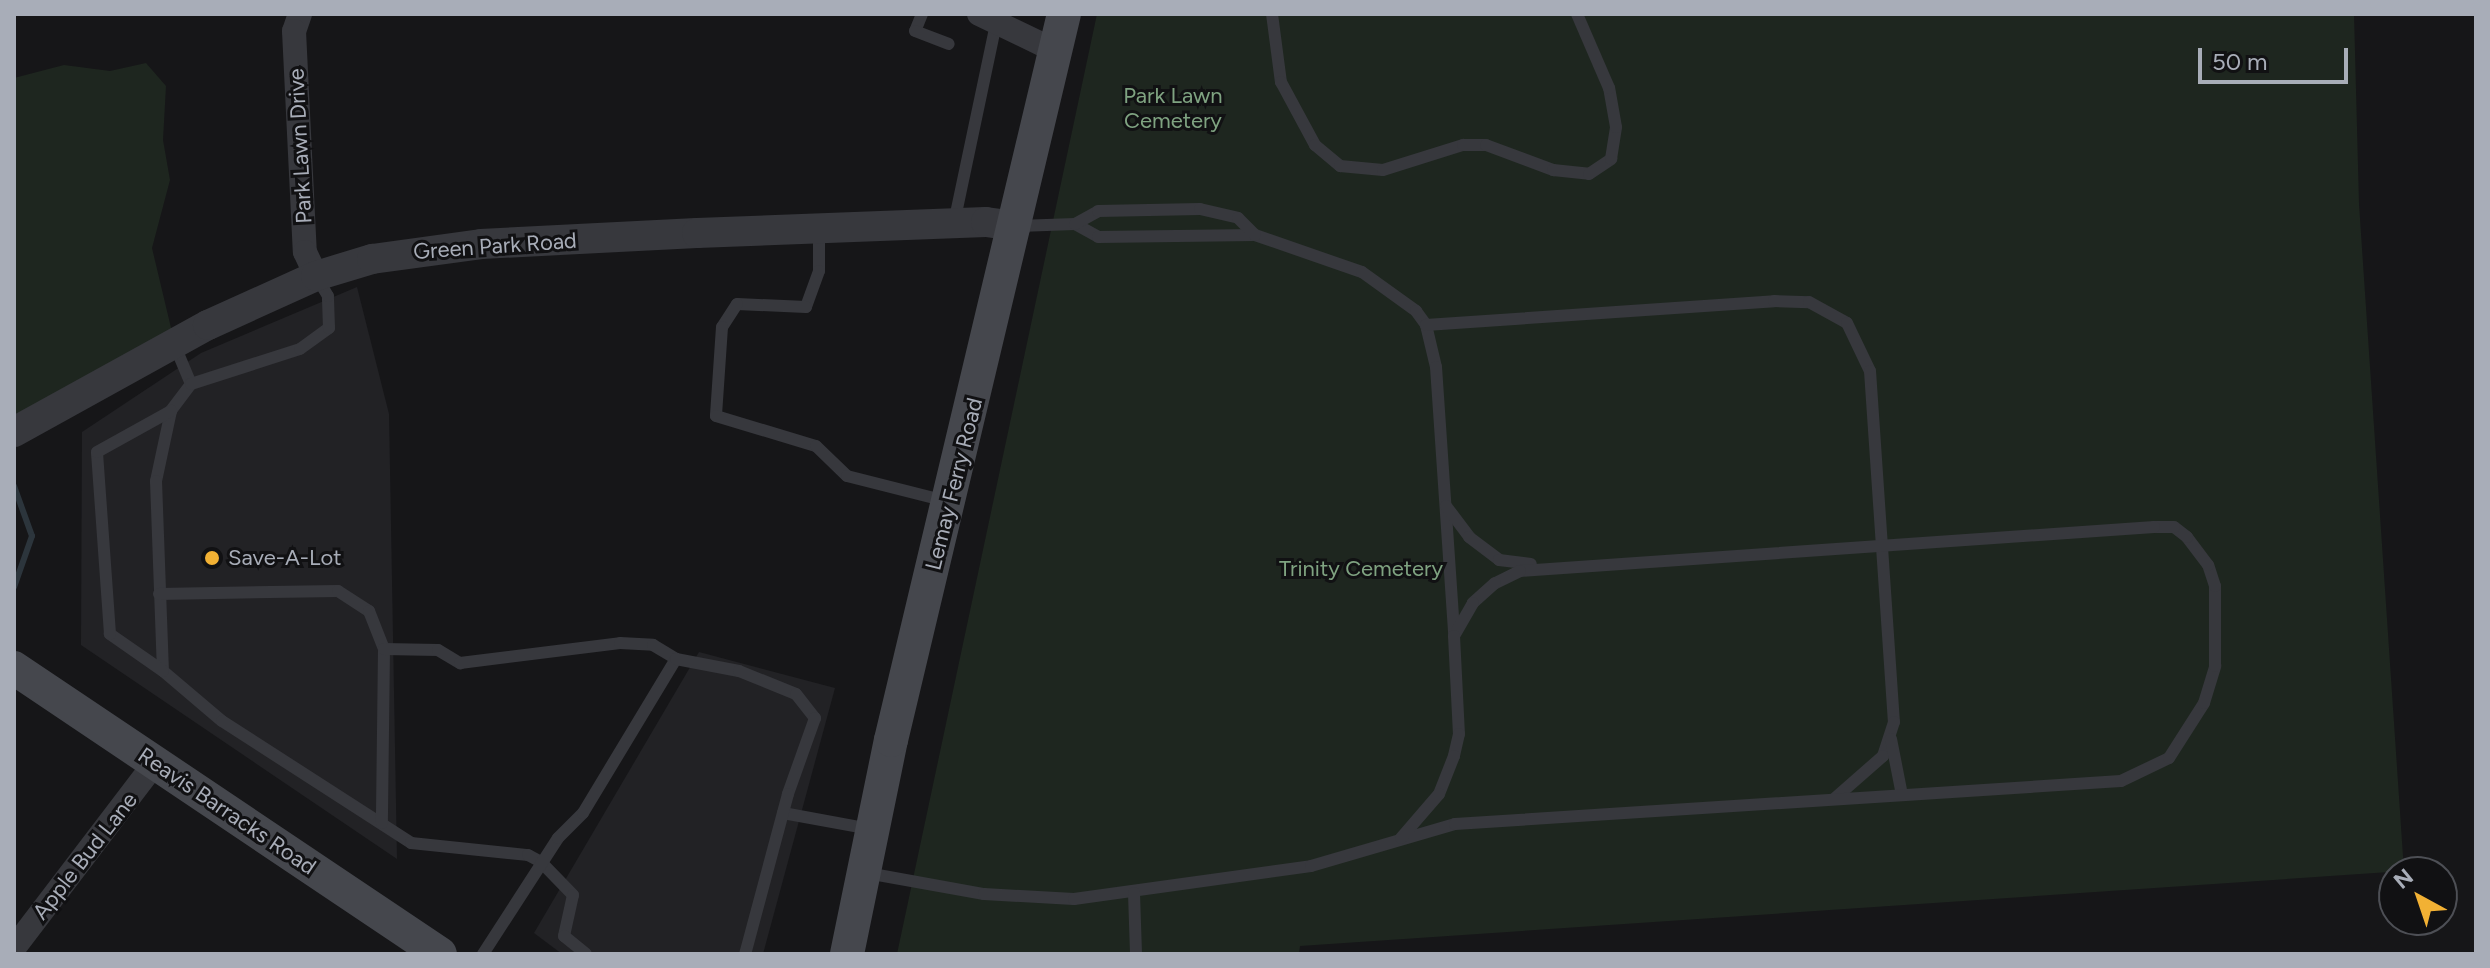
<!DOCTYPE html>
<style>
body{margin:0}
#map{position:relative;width:2490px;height:968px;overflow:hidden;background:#161618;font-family:Figtree,sans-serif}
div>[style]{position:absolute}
.built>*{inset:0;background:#222225}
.green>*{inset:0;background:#1e261f}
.stream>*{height:6px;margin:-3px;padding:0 3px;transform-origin:3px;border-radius:3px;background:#2c353c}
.service>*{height:12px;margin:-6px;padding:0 6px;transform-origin:6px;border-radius:6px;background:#37383d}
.minor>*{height:24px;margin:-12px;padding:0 12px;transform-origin:12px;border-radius:12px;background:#37383d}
.tertiary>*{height:30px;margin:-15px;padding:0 15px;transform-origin:15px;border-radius:15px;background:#37383d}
.secondary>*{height:34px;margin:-17px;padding:0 17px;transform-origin:17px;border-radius:17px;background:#45474d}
.dots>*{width:22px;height:22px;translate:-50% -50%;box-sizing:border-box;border:4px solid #111113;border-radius:50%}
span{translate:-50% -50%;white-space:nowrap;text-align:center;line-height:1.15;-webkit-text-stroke:6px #111113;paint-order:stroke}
.park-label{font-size:22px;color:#7fa381}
.street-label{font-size:22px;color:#a8adb8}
.poi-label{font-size:22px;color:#a8adb8}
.left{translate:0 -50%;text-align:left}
.frame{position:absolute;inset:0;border:16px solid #a8adb8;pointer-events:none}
.north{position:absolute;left:2378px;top:856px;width:80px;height:80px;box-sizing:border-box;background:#111113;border:2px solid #4d4f55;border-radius:50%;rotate:320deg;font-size:22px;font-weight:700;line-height:32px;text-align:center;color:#a8adb8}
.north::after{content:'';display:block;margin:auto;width:28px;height:36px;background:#f2b134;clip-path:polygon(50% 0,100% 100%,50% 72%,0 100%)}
.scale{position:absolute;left:2198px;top:48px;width:150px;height:36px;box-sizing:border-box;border:4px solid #a8adb8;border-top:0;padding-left:10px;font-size:24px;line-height:28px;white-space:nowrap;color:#a8adb8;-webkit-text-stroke:6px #111113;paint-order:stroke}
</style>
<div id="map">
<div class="built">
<div style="clip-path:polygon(357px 287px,389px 414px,397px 859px,81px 645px,82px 432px,201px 353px)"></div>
<div style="clip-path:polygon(699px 652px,835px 688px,763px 954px,562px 954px,534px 933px)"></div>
</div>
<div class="green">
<div style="clip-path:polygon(1097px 14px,2354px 14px,2359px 204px,2404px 871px,1300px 946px,1299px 954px,897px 954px)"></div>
<div style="clip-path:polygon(146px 63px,166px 86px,163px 140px,170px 180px,152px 248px,172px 332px,14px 421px,14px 78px,64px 65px,110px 71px)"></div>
</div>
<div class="stream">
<div style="left:14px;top:486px;width:53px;rotate:70.2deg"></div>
<div style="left:32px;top:536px;width:54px;rotate:109.4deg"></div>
</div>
<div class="service">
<div style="left:922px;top:14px;width:18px;rotate:112deg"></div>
<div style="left:915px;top:31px;width:36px;rotate:21deg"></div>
<div style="left:1272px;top:14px;width:69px;rotate:82.5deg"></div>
<div style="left:1281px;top:82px;width:72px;rotate:61.6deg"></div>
<div style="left:1315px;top:145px;width:33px;rotate:40deg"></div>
<div style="left:1340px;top:166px;width:43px;rotate:5.3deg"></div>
<div style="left:1383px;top:170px;width:84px;rotate:-17.4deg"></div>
<div style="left:1463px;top:145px;width:23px"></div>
<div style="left:1486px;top:145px;width:72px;rotate:20.5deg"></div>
<div style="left:1553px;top:170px;width:36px;rotate:6deg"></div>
<div style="left:1589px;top:174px;width:27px;rotate:-34deg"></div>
<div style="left:1611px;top:159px;width:32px;rotate:-81deg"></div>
<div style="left:1616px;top:127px;width:40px;rotate:-100deg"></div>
<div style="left:1609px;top:88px;width:81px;rotate:-113.4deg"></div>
<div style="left:954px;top:223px;width:203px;rotate:-78.1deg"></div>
<div style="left:1075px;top:224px;width:26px;rotate:29deg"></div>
<div style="left:1098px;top:237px;width:157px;rotate:-0.7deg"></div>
<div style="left:1255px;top:235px;width:113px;rotate:19.1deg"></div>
<div style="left:1362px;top:272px;width:67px;rotate:35.8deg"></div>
<div style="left:1416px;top:311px;width:17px;rotate:54deg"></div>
<div style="left:1426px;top:325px;width:43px;rotate:76.6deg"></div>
<div style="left:1436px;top:367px;width:267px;rotate:86.1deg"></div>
<div style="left:1018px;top:226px;width:57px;rotate:-2deg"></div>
<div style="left:1075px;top:224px;width:26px;rotate:-29deg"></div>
<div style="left:1098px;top:211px;width:102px;rotate:-1.1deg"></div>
<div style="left:1200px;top:209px;width:39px;rotate:13deg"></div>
<div style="left:1238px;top:218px;width:24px;rotate:45deg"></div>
<div style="left:819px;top:228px;width:43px;rotate:90deg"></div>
<div style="left:819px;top:271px;width:38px;rotate:110deg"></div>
<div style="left:806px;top:307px;width:69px;rotate:-177.5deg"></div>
<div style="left:737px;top:304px;width:27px;rotate:123deg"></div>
<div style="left:722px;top:327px;width:89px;rotate:93.9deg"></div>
<div style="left:716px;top:416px;width:104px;rotate:16.7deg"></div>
<div style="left:816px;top:446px;width:43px;rotate:44.1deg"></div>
<div style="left:847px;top:476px;width:102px;rotate:14.2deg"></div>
<div style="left:1426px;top:325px;width:349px;rotate:-3.9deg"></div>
<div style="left:1774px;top:301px;width:35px;rotate:2deg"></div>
<div style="left:1809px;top:302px;width:43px;rotate:28.9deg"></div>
<div style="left:1847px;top:323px;width:53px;rotate:64.4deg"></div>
<div style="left:1870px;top:371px;width:352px;rotate:86.1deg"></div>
<div style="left:1894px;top:722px;width:36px;rotate:108deg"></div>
<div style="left:1883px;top:756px;width:64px;rotate:138.8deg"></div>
<div style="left:175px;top:346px;width:41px;rotate:67.2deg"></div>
<div style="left:191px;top:384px;width:34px;rotate:127deg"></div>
<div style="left:171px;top:411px;width:72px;rotate:102.1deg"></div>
<div style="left:156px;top:481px;width:190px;rotate:87.9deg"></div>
<div style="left:163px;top:671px;width:77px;rotate:40.3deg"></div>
<div style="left:222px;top:721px;width:225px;rotate:32.8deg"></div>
<div style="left:411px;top:843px;width:118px;rotate:5.9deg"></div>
<div style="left:528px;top:855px;width:15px;rotate:28deg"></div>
<div style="left:541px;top:862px;width:46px;rotate:45.9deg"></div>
<div style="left:573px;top:895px;width:42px;rotate:102.4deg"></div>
<div style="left:564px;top:936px;width:28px;rotate:39deg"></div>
<div style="left:191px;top:384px;width:114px;rotate:-17.8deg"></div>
<div style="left:300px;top:349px;width:36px;rotate:-36deg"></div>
<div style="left:329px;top:328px;width:32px;rotate:-92deg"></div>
<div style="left:328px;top:296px;width:23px;rotate:-121deg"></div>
<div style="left:1446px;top:506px;width:39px;rotate:53deg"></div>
<div style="left:1469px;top:537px;width:38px;rotate:37deg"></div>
<div style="left:1499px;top:560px;width:32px;rotate:7deg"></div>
<div style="left:159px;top:594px;width:179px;rotate:-1deg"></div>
<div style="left:338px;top:591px;width:37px;rotate:33deg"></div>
<div style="left:369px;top:611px;width:41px;rotate:68.5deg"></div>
<div style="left:384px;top:649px;width:174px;rotate:90.7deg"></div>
<div style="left:384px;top:649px;width:54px;rotate:1.1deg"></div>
<div style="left:438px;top:650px;width:26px;rotate:31deg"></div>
<div style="left:460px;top:663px;width:161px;rotate:-7.1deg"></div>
<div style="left:620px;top:643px;width:33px;rotate:3deg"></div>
<div style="left:653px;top:645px;width:27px;rotate:31deg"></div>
<div style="left:163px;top:671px;width:65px;rotate:-145.1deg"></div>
<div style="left:110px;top:634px;width:182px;rotate:-94.1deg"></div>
<div style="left:97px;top:452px;width:85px;rotate:-29deg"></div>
<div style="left:1891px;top:739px;width:57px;rotate:78.9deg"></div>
<div style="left:783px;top:813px;width:88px;rotate:10.4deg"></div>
<div style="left:867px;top:873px;width:119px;rotate:10.2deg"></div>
<div style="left:984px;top:894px;width:90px;rotate:3.2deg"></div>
<div style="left:1074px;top:899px;width:239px;rotate:-7.9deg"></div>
<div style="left:1311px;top:866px;width:150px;rotate:-16.3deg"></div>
<div style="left:1455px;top:824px;width:667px;rotate:-3.69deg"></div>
<div style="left:2121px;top:781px;width:53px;rotate:-25.6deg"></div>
<div style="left:2169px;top:758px;width:65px;rotate:-57.5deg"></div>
<div style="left:2204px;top:703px;width:39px;rotate:-73deg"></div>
<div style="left:2215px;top:666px;width:80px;rotate:-90deg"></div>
<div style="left:2215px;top:586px;width:22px;rotate:-108deg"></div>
<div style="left:2208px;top:565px;width:35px;rotate:-127deg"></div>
<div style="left:2187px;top:537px;width:16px;rotate:-142deg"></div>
<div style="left:2174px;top:527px;width:20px;rotate:180deg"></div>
<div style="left:2154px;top:527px;width:636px;rotate:176.03deg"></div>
<div style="left:1520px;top:571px;width:28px;rotate:154deg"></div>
<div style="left:1495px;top:583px;width:30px;rotate:138deg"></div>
<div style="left:1473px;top:603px;width:38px;rotate:120deg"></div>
<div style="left:1454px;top:636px;width:98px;rotate:87.1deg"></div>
<div style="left:1459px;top:734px;width:23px;rotate:103deg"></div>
<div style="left:1454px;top:756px;width:41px;rotate:111.5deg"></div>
<div style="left:1439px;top:794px;width:58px;rotate:130.8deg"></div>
<div style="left:1134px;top:893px;width:61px;rotate:88.1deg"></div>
<div style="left:483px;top:954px;width:138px;rotate:-57.1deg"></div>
<div style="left:558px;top:838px;width:35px;rotate:-45deg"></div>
<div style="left:583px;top:813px;width:180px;rotate:-58.9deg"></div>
<div style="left:676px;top:659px;width:64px;rotate:10.8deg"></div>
<div style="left:739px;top:671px;width:61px;rotate:22deg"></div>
<div style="left:796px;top:694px;width:31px;rotate:52deg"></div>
<div style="left:815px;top:718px;width:81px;rotate:109.6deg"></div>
<div style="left:788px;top:794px;width:166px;rotate:105deg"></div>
</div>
<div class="minor">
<div style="left:300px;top:14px;width:18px;rotate:109deg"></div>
<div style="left:294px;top:31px;width:221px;rotate:87.2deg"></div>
<div style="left:305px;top:252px;width:26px;rotate:65deg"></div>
<div style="left:979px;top:14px;width:85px;rotate:25.7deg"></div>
<div style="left:14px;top:948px;width:233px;rotate:-52.7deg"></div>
</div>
<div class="tertiary">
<div style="left:14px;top:432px;width:222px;rotate:-28.9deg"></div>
<div style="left:208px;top:325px;width:119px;rotate:-24.4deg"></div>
<div style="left:316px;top:276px;width:59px;rotate:-16.9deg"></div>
<div style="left:372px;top:259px;width:110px;rotate:-7.8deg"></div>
<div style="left:481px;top:244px;width:216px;rotate:-2.9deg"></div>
<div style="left:697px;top:233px;width:289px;rotate:-2.2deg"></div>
<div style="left:986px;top:222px;width:30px;rotate:8deg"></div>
</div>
<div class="secondary">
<div style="left:14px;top:668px;width:513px;rotate:33.88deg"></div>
<div style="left:847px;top:954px;width:218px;rotate:-78.4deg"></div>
<div style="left:891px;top:740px;width:746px;rotate:-76.6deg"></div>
</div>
<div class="dots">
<div style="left:212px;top:558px;background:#f2b134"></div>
</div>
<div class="park-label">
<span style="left:1173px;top:108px">Park Lawn<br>Cemetery</span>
<span style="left:1361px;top:569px">Trinity Cemetery</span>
</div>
<div class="street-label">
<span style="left:300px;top:146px;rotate:-93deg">Park Lawn Drive</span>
<span style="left:495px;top:246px;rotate:-4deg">Green Park Road</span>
<span style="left:954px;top:484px;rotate:-76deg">Lemay Ferry Road</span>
<span style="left:227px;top:811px;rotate:34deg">Reavis Barracks Road</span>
<span style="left:85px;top:856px;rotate:-52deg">Apple Bud Lane</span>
</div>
<div class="poi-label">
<span class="left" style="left:228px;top:558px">Save-A-Lot</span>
</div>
<div class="frame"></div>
<div class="north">N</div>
<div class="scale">50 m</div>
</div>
